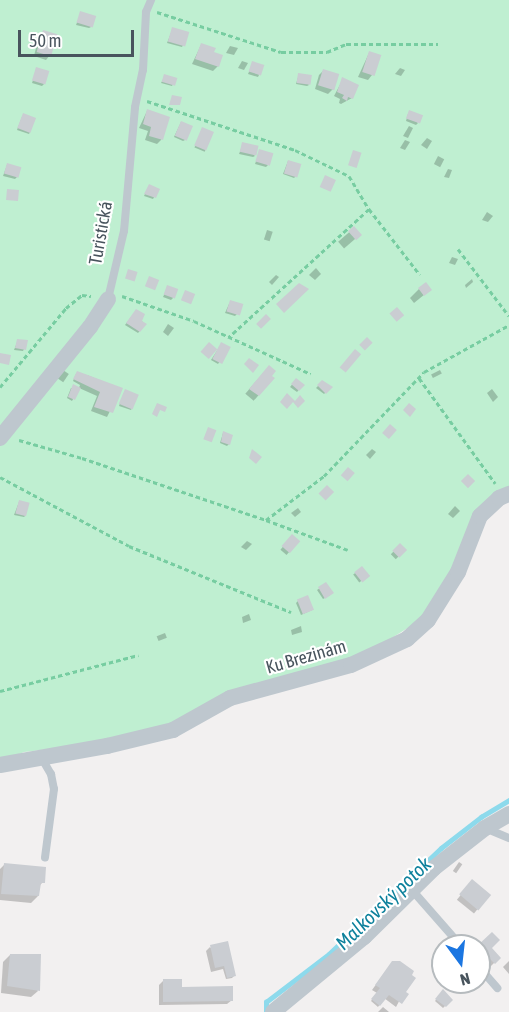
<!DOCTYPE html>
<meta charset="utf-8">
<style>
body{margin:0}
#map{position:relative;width:509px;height:1012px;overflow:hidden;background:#f2f0f0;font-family:"Asap Condensed",sans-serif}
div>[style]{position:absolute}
.green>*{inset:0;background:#bfefd1}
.shadow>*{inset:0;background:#0003;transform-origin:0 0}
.stream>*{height:4.5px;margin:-2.25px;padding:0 2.25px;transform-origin:2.25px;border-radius:2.25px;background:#8ddaec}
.building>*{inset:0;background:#cacdd2;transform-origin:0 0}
.path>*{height:3px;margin-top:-1.5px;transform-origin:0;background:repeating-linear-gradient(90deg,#77cda1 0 4.5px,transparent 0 7.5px)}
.service>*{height:8px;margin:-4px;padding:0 4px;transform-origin:4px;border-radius:4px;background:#bec7ce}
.minor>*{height:16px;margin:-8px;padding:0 8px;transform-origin:8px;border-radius:8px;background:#bec7ce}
span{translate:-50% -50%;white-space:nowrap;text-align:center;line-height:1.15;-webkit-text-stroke:4.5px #fff;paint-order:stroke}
.street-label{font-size:18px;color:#48545d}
.water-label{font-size:20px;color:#0d819c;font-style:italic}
.north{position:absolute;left:431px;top:934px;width:60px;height:60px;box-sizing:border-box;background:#fff;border:2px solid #b6bbbe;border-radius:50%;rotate:165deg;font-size:16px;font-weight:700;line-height:24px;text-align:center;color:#48545d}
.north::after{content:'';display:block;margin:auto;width:21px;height:27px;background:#1b76e1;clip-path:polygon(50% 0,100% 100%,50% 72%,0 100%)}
.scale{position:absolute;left:18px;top:30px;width:116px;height:27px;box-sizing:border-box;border:3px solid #48545d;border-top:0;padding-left:8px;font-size:18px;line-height:21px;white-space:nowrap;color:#48545d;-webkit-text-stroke:4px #fff;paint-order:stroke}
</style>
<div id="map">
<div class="green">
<div style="clip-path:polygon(0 0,509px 0,509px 496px,501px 495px,425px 623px,406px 629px,349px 665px,236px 699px,151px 737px,24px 752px,0 762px)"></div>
</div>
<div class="shadow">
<div style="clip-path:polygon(81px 13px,91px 27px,89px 28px,76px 25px)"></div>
<div style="clip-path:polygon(173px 28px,183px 45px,182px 47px,167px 43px)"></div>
<div style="clip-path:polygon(43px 32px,50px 55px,46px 60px,34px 56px,39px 36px)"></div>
<div style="clip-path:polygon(201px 45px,218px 66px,213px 71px,192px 64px)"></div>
<div style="clip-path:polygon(230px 46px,238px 48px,234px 55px,226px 53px)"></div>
<div style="clip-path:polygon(369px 53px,372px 75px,368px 80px,358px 77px)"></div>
<div style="clip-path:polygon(242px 61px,248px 63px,244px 70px,238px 68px)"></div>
<div style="clip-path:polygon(253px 63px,259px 75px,258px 77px,248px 74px)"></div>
<div style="clip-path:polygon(400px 68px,405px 70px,401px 76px,395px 74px)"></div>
<div style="clip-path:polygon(37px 69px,44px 84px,42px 86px,32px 83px)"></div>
<div style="clip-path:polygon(323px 71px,333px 89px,328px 94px,315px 89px,319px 75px)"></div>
<div style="clip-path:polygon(299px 74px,309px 85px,307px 86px,296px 84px)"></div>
<div style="clip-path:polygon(165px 76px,173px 84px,172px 86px,161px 83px)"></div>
<div style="clip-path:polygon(343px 79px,352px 98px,341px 104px,339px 103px,340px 99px,334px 96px)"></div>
<div style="clip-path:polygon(147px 111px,168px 118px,161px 140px,157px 144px,145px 140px,148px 131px,139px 128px)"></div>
<div style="clip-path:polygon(408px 114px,418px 123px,416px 125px,406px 121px)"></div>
<div style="clip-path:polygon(22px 117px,30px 132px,29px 134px,17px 130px)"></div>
<div style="clip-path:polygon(181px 122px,185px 140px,183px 141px,174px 137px)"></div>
<div style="clip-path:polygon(409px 126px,413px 128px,408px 138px,403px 136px)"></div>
<div style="left:202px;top:129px;width:11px;height:20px;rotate:22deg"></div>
<div style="clip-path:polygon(427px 138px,432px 141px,427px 149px,421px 145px)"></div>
<div style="clip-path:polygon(405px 140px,410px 142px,405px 150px,400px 148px)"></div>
<div style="clip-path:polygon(243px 144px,255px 156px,253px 157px,239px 154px)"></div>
<div style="clip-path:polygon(260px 151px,268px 165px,266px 167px,255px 164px)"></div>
<div style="left:438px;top:156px;width:7px;height:9px;rotate:27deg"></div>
<div style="clip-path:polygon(288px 161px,296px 176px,294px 178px,283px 174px)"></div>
<div style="clip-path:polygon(7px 165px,17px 177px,15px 179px,3px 176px)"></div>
<div style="clip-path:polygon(448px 169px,452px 170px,449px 178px,444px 177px)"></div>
<div style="clip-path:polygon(148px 188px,158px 190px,153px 199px,144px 196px)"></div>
<div style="clip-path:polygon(487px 212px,493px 216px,488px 222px,482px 220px)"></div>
<div style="left:354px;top:228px;width:9px;height:21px;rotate:49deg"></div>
<div style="left:267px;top:230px;width:6px;height:10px;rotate:18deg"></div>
<div style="clip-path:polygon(452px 257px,458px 259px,455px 265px,449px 263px)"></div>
<div style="clip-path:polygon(316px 268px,321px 274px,315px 280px,309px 275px)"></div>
<div style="clip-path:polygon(276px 275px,279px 277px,272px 285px,269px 282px)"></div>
<div style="clip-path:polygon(472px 279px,473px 282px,466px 288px,465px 285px)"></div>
<div style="clip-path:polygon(168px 287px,173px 298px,171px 300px,163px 297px)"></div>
<div style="clip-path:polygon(419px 289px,430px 290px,414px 303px,410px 298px)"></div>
<div style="clip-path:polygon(229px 304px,237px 314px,235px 316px,225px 313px)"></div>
<div style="clip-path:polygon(135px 312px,145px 325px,138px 333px,125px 325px)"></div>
<div style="clip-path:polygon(168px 324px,174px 328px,168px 336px,163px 332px)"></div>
<div style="clip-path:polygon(18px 340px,24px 349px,23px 351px,14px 350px)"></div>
<div style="clip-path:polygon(220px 346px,229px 348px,218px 364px,211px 360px)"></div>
<div style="left:63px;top:370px;width:7px;height:10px;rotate:34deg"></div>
<div style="left:440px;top:370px;width:4px;height:10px;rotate:63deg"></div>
<div style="left:265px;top:371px;width:11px;height:30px;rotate:41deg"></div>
<div style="clip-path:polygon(76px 374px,87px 375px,121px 389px,107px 417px,91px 411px,97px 396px,79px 388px,72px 401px,67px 398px,71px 388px,79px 388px,80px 385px,73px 381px)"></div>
<div style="clip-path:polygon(296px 380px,303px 385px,297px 392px,290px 387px)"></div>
<div style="clip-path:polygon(322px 382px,331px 387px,324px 394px,316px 388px)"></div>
<div style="clip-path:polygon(492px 389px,498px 397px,493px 402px,487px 393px)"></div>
<div style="clip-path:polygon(124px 393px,132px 408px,131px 410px,119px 406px)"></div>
<div style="clip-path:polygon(223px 433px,229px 444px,227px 446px,220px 443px)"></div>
<div style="clip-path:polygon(372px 449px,376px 452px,370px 459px,366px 455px)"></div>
<div style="clip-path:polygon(19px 502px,26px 515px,24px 517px,14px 515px)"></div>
<div style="clip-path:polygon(455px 506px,460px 511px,453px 518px,448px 514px)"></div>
<div style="clip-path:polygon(298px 508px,301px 512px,295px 517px,291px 513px)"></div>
<div style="left:292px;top:536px;width:8px;height:18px;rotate:40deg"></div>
<div style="clip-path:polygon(247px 541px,252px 544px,246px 550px,241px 547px)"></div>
<div style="left:400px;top:545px;width:7px;height:13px;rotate:45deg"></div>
<div style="left:362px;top:568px;width:10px;height:11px;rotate:53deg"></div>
<div style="clip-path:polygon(326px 584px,330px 595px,323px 599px,317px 590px)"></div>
<div style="clip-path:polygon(298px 601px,312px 610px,301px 615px,296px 603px)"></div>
<div style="clip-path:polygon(249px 614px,251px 620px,243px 623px,242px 617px)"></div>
<div style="clip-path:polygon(301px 626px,302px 632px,292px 635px,291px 630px)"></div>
<div style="left:165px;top:633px;width:5px;height:9px;rotate:68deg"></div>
<div style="left:459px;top:862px;width:4px;height:11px;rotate:34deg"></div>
<div style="clip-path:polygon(5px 864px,43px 882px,38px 887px,38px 896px,31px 903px,0 900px,0 869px)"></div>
<div style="left:472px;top:881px;width:22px;height:24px;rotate:39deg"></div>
<div style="clip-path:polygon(479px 946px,490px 948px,499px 958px,489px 968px,479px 957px)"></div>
<div style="clip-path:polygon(210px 947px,234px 976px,232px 978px,226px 979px,223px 969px,211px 972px,206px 951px)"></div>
<div style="clip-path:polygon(10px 955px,38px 991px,31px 997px,1px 993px,3px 962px)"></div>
<div style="clip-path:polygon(509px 961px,509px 974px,503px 967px)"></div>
<div style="clip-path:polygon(388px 968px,404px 992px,396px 1007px,384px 998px,378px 1007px,371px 1001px,377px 993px,372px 990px)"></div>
<div style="clip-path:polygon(163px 981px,181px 989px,232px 1000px,227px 1004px,159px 1005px,159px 985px)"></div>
<div style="clip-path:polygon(451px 982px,459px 982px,453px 990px,448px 986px)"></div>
<div style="clip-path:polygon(443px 991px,451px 1000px,443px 1008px,435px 1001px)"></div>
<div style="clip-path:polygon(383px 1007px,389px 1012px,378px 1012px)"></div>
</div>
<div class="stream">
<div style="left:266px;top:1012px;width:10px;rotate:-90deg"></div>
<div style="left:266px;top:1002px;width:79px;rotate:-37.3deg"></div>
<div style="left:329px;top:954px;width:154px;rotate:-43.4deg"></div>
<div style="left:441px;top:848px;width:51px;rotate:-37.8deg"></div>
<div style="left:481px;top:817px;width:33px;rotate:-31deg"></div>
</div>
<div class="building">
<div style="left:80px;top:11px;width:17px;height:12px;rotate:17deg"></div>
<div style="left:172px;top:27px;width:18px;height:15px;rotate:16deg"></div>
<div style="left:43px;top:30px;width:15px;height:23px;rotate:16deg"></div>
<div style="clip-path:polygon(201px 43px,216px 48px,214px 52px,223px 55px,219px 67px,195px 59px)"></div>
<div style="left:369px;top:51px;width:13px;height:22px;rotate:18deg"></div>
<div style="left:252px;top:61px;width:13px;height:11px;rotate:18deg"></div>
<div style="left:36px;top:67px;width:14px;height:14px;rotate:17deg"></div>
<div style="left:323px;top:69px;width:17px;height:17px;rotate:17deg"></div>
<div style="left:298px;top:73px;width:14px;height:10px;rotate:8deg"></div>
<div style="left:164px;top:74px;width:14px;height:8px;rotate:17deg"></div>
<div style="clip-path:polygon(342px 77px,359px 85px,353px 99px,348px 97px,347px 101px,342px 98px,344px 95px,337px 92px)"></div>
<div style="clip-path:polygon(172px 95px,182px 97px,180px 105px,169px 105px)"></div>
<div style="clip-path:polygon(147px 109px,170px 117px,163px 140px,149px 136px,151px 127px,143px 124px)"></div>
<div style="left:409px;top:110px;width:15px;height:9px;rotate:20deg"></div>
<div style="left:23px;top:113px;width:14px;height:16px;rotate:21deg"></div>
<div style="left:181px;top:121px;width:13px;height:16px;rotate:23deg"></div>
<div style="left:202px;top:127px;width:13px;height:20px;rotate:23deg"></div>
<div style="left:242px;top:142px;width:17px;height:10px;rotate:13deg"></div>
<div style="left:259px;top:149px;width:15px;height:13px;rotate:16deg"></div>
<div style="left:353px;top:150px;width:9px;height:16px;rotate:18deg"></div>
<div style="left:288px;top:160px;width:14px;height:14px;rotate:17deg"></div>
<div style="left:7px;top:163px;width:15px;height:11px;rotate:16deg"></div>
<div style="left:325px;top:175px;width:12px;height:13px;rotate:24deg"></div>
<div style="clip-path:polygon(149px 184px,160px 189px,156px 198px,144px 194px)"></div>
<div style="left:7px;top:189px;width:12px;height:11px;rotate:5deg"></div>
<div style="left:354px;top:226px;width:12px;height:8px;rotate:48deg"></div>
<div style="left:128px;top:269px;width:10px;height:10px;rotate:17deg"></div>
<div style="left:149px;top:276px;width:11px;height:11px;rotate:22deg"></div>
<div style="left:426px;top:282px;width:10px;height:10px;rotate:53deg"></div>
<div style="clip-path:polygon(299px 283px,309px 289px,284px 313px,276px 304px)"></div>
<div style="left:167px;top:285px;width:12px;height:10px;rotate:20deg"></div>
<div style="left:185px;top:290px;width:11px;height:11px;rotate:22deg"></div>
<div style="left:230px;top:300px;width:14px;height:12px;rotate:17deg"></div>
<div style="left:397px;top:307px;width:11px;height:10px;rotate:49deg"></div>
<div style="clip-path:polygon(136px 309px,145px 314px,142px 321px,147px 324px,140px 332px,126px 323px)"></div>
<div style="left:266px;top:314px;width:7px;height:14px;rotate:45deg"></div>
<div style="left:367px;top:337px;width:8px;height:11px;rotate:45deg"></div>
<div style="clip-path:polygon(17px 339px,28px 340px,26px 350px,15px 348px)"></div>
<div style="left:209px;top:342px;width:11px;height:13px;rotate:41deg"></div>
<div style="left:221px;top:342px;width:11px;height:19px;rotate:27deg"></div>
<div style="left:355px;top:349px;width:8px;height:24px;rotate:40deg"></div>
<div style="clip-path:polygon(0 353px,11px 355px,9px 365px,0 363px)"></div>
<div style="clip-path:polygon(249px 358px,259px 365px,253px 373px,244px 364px)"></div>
<div style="clip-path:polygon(269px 365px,276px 371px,272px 376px,275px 378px,259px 396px,249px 389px)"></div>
<div style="clip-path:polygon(77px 371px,123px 388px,113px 413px,94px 407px,100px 392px,73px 379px)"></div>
<div style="clip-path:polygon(296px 378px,305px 385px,299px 391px,291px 384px)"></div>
<div style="clip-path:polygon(322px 380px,333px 387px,326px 394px,317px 385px)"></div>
<div style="clip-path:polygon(73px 384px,81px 388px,75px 400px,68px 397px)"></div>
<div style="left:125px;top:389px;width:15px;height:16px;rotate:23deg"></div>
<div style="clip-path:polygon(287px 393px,295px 401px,300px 395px,305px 401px,298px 408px,293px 402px,287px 409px,280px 402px)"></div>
<div style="clip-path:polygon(157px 403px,167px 407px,165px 412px,160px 410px,157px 417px,152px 414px)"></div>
<div style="clip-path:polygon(409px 403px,416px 409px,410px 417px,403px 410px)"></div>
<div style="left:390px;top:424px;width:9px;height:12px;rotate:41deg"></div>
<div style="left:208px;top:427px;width:9px;height:13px;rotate:21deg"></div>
<div style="clip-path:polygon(223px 431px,233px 435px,230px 445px,221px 442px)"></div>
<div style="clip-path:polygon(252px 449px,262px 457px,256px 464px,249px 458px)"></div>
<div style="left:348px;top:467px;width:9px;height:11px;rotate:41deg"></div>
<div style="left:468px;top:474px;width:10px;height:10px;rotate:45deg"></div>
<div style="left:327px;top:485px;width:10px;height:12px;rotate:45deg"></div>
<div style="left:19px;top:500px;width:11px;height:14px;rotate:15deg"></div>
<div style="left:292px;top:534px;width:11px;height:16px;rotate:41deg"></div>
<div style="left:400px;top:543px;width:10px;height:11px;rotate:45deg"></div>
<div style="left:362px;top:566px;width:13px;height:10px;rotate:51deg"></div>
<div style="clip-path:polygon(326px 582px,334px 593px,325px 599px,318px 587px)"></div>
<div style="left:308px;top:595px;width:16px;height:12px;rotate:68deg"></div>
<div style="clip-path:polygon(4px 863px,46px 867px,45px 883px,41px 883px,39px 896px,1px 894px)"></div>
<div style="left:472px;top:879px;width:25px;height:20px;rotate:40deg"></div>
<div style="clip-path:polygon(492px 932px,500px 940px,492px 948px,501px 958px,495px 964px,477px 946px)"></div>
<div style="clip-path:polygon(228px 941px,236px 976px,227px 978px,224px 966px,215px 968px,210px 945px)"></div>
<div style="clip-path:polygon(10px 954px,41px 954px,40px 991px,7px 986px)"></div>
<div style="clip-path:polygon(392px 961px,400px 961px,414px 971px,412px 975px,416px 978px,406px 992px,409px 994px,402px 1004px,389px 995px,380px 1006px,371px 999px,380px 988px,375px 985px)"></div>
<div style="clip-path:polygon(163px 979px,182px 979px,182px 987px,233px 986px,233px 1001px,163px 1002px)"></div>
<div style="clip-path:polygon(443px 989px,453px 1000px,446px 1007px,435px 999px)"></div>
</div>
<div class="path">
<div style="left:157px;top:12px;width:130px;rotate:17.9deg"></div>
<div style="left:281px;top:52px;width:46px"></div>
<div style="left:327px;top:52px;width:21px;rotate:-23deg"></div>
<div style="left:346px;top:44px;width:92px"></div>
<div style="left:147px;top:101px;width:156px;rotate:18.3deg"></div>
<div style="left:295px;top:150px;width:60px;rotate:25.7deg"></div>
<div style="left:349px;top:176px;width:39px;rotate:59deg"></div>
<div style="left:369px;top:209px;width:190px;rotate:137.6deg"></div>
<div style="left:369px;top:209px;width:83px;rotate:52.3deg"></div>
<div style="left:458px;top:249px;width:84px;rotate:52.7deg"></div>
<div style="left:122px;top:296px;width:76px;rotate:19.1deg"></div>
<div style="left:194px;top:321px;width:128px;rotate:24.4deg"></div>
<div style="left:419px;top:378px;width:130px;rotate:54.1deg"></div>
<div style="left:0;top:387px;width:103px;rotate:-50.1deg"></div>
<div style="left:66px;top:308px;width:21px;rotate:-39deg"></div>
<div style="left:82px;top:295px;width:9px;rotate:6deg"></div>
<div style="left:19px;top:440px;width:66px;rotate:15.9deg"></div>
<div style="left:82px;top:458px;width:194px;rotate:18.6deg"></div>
<div style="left:266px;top:520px;width:73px;rotate:-37.2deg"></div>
<div style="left:324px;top:476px;width:144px;rotate:-46.1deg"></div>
<div style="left:424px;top:372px;width:97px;rotate:-28.9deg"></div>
<div style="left:0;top:477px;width:146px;rotate:28.1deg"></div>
<div style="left:129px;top:546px;width:175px;rotate:22.2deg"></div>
<div style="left:266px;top:520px;width:87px;rotate:20.1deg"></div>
<div style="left:0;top:691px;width:143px;rotate:-14.6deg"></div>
</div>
<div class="service">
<div style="left:108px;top:299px;width:70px;rotate:-76.8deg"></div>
<div style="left:124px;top:231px;width:124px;rotate:-84.9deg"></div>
<div style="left:135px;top:107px;width:38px;rotate:-78deg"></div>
<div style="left:143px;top:70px;width:58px;rotate:-87deg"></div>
<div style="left:146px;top:12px;width:13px;rotate:-67deg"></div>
<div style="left:41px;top:757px;width:20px;rotate:60deg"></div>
<div style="left:51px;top:774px;width:15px;rotate:79deg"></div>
<div style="left:54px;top:789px;width:69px;rotate:97.5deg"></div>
<div style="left:485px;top:828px;width:26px;rotate:23deg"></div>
<div style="left:412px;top:890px;width:74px;rotate:48.8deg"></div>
<div style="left:479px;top:967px;width:28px;rotate:49deg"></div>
</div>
<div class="minor">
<div style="left:0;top:438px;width:143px;rotate:-51deg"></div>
<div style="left:90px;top:327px;width:33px;rotate:-57deg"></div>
<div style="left:0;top:765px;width:109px;rotate:-10.1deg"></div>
<div style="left:107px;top:746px;width:68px;rotate:-13.6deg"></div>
<div style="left:173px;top:730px;width:65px;rotate:-29.3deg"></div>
<div style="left:230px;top:698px;width:125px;rotate:-15.3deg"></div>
<div style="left:351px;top:665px;width:62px;rotate:-24.9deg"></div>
<div style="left:407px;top:639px;width:28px;rotate:-42deg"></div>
<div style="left:428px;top:620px;width:57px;rotate:-58deg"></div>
<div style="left:458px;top:572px;width:60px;rotate:-68.6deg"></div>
<div style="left:480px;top:516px;width:26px;rotate:-43deg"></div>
<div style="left:499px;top:498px;width:11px;rotate:-22deg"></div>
<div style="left:273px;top:1012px;width:118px;rotate:-39.5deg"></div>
<div style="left:364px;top:937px;width:98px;rotate:-44.6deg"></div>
<div style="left:434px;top:868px;width:65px;rotate:-38.1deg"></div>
<div style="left:485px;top:828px;width:28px;rotate:-30deg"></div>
</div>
<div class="street-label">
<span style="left:101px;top:233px;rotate:-80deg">Turistická</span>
<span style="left:306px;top:657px;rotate:-16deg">Ku Brezinám</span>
</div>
<div class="water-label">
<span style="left:383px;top:903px;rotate:-44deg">Malkovský potok</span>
</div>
<div class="north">N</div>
<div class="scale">50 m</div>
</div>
